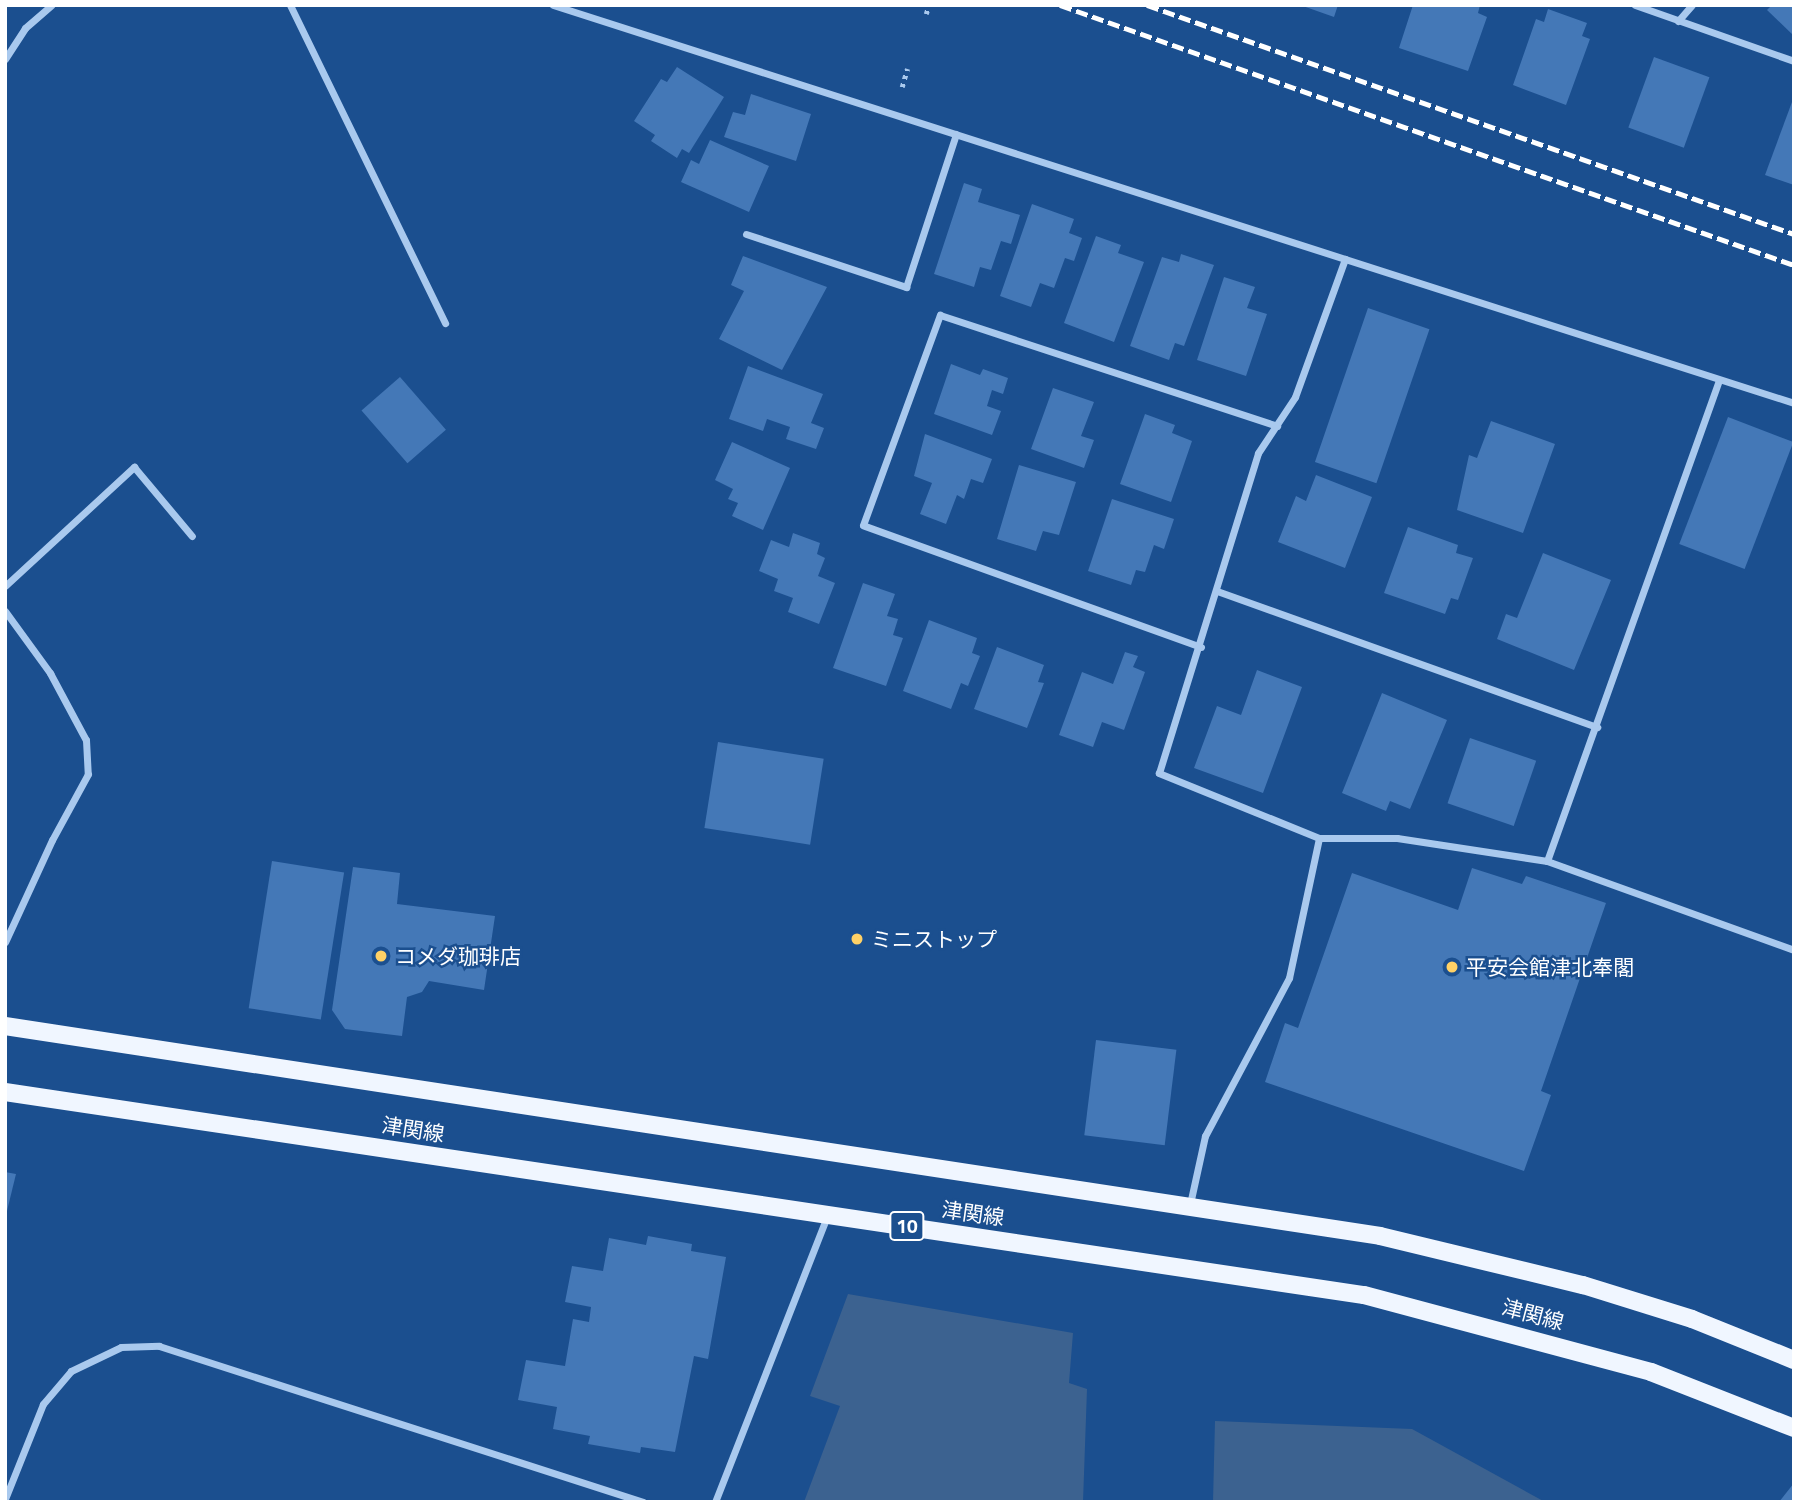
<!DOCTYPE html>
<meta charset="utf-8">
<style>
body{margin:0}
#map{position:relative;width:1799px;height:1507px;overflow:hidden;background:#1b4f8f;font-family:"Titillium Web","Noto Sans JP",sans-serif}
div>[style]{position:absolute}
.water>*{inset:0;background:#3c6290}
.building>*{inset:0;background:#4478b7;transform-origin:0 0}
.path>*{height:4.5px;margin-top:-2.25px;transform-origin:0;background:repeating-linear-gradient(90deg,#a9c9ee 0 3.5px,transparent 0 8.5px)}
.minor>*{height:7px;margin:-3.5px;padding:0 3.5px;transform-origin:3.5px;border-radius:3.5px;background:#a9c9ee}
.primary>*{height:18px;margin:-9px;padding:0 9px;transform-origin:9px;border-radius:9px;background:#f0f6ff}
.rail>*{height:5px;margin-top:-2.5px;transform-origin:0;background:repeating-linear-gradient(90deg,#fff 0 12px,transparent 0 17px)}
.dots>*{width:19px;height:19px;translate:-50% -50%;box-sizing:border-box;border:4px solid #1b4f8f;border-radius:50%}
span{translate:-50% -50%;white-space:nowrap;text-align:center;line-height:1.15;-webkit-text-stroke:5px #1b4f8f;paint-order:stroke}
.shield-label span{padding:2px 5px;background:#1b4f8f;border:2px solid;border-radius:5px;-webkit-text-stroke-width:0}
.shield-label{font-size:19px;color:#fff;font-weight:700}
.poi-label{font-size:21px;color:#fff}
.left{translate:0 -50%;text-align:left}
.street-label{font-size:21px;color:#fff}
.frame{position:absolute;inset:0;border:7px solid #fff;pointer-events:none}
</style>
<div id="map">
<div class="water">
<div style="clip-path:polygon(848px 1294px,1073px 1333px,1069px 1383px,1087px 1389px,1083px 1502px,804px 1502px,840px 1406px,810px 1396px)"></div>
<div style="clip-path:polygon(1215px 1421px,1412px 1429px,1545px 1502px,1213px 1502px)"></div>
</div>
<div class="building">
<div style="clip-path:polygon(1300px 5px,1338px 5px,1334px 17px)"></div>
<div style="clip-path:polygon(1413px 5px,1480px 5px,1478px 13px,1487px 17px,1468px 71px,1399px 48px)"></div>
<div style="clip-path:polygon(1772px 5px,1794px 5px,1794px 36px,1767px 10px)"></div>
<div style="clip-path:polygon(1548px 9px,1587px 23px,1582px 36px,1590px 39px,1566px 105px,1513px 85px,1536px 19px,1544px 22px)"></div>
<div style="left:1654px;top:57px;width:59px;height:75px;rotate:20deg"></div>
<div style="clip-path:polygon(677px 67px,724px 97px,689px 153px,682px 149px,677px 158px,651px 141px,655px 135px,634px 121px,661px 79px,667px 82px)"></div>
<div style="clip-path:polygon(751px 94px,811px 114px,796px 161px,724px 137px,733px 112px,745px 115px)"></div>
<div style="clip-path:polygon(1792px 102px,1794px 103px,1794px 185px,1765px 175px)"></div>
<div style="clip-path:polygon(710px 140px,769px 166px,749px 212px,681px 182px,691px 160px,699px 164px)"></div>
<div style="clip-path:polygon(964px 183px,982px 189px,978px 202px,1020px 215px,1011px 244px,1001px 241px,991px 270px,980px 267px,974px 287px,934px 274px)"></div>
<div style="clip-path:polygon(1032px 204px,1074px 219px,1069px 233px,1082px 238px,1074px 261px,1065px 258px,1054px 288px,1040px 283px,1031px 307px,1000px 296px)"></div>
<div style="clip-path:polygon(1096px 236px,1121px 245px,1118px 253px,1144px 262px,1114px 342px,1064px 323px)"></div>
<div style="clip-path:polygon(1181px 254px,1214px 265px,1184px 346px,1175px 343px,1169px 360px,1130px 346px,1162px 257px,1179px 262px)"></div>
<div style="clip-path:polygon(743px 256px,827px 287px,782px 370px,719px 339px,744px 291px,731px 285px)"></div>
<div style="clip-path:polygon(1224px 277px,1255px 287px,1247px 308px,1267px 314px,1246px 376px,1197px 360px)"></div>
<div style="left:1368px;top:308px;width:65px;height:163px;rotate:19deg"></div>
<div style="clip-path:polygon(951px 364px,980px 375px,983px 369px,1008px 378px,1003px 394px,992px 390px,987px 406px,1001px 411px,992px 435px,934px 414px)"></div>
<div style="clip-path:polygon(748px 366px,823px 394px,811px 423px,824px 428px,816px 449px,786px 439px,790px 427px,767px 419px,763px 431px,729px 419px)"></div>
<div style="left:400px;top:377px;width:70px;height:51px;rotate:49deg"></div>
<div style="clip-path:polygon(1053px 388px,1094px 402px,1081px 436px,1094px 440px,1084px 468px,1031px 449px)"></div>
<div style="clip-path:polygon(1145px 414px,1175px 425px,1172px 433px,1192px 441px,1171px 502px,1120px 484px)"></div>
<div style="left:1728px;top:417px;width:70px;height:136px;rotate:21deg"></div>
<div style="clip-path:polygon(1491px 421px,1555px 444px,1523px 533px,1457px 510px,1469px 455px,1477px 458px)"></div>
<div style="clip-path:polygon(925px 434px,992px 459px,983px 483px,971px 479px,964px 499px,957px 495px,946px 524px,920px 514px,932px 483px,914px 476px)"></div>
<div style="clip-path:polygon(732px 442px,790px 468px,763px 530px,732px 516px,738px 503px,728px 499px,733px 489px,715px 480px)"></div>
<div style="clip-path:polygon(1019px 465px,1076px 482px,1059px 535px,1043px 531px,1036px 551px,997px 539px)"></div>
<div style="clip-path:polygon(1316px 475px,1372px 497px,1345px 568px,1278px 542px,1296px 496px,1306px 501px)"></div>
<div style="clip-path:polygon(1112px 499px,1174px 519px,1164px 549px,1154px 545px,1145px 572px,1136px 570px,1131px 585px,1088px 571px)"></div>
<div style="clip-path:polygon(1408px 527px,1458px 545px,1456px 553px,1473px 558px,1458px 600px,1451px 598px,1445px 614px,1384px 593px)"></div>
<div style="clip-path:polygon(793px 533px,820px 543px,817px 554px,825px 558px,818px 576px,835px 583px,819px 624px,788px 612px,793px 598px,774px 591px,778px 579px,759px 571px,771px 540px,789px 547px)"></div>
<div style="clip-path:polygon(1543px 553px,1611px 580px,1574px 670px,1497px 639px,1506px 614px,1517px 618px)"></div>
<div style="clip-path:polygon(863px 583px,895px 594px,887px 616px,898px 619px,893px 635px,903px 638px,886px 686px,833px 668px)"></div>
<div style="clip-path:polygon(929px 620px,977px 638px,972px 653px,980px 656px,968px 686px,961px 683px,951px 709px,903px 691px)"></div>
<div style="clip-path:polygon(997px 647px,1044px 665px,1038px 682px,1044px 683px,1027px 728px,974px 709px)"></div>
<div style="clip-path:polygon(1125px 652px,1138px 656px,1133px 667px,1145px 672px,1124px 730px,1102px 722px,1093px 747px,1059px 735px,1082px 672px,1113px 684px)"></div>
<div style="clip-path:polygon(1257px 670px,1302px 687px,1263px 793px,1194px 768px,1217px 706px,1241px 715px)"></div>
<div style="clip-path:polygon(1382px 693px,1447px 720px,1410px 809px,1390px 801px,1386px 811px,1342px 793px)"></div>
<div style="left:1470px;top:738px;width:70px;height:69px;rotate:19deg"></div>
<div style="left:718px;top:742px;width:107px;height:87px;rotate:9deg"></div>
<div style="left:272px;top:861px;width:73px;height:149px;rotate:9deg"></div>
<div style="clip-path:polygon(353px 867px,400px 873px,397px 904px,495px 916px,484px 990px,429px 981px,422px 992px,407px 997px,402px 1036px,345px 1029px,332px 1010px)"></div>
<div style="clip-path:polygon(1472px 868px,1522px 884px,1526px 876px,1606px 903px,1541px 1091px,1551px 1095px,1524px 1171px,1265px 1082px,1285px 1023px,1298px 1028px,1352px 873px,1458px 910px)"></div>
<div style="left:1096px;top:1040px;width:81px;height:96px;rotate:7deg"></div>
<div style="clip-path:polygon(5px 1172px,16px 1174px,6px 1215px,5px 1215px)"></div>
<div style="clip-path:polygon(648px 1236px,692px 1244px,691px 1251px,726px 1257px,708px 1359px,694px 1356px,675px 1452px,641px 1447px,640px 1453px,588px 1444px,590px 1436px,553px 1429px,557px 1407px,518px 1400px,526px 1360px,565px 1366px,573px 1319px,589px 1322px,591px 1307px,565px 1302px,572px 1266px,603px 1271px,609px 1238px,646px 1245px)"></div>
<div style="clip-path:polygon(1794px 1483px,1794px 1502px,1779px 1502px)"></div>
</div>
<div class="path">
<div style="left:926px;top:14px;width:9px;rotate:-72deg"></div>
<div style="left:902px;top:87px;width:19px;rotate:-74deg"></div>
</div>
<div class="minor">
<div style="left:290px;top:5px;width:354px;rotate:64deg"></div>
<div style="left:553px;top:5px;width:1303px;rotate:17.78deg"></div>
<div style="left:1635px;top:5px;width:169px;rotate:19.4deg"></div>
<div style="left:1678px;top:21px;width:21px;rotate:-49deg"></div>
<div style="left:5px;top:59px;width:37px;rotate:-57deg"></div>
<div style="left:25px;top:28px;width:35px;rotate:-41deg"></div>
<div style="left:746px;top:234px;width:169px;rotate:18.3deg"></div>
<div style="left:906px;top:287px;width:161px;rotate:-71.9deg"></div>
<div style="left:5px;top:586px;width:176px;rotate:-42.7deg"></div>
<div style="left:134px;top:467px;width:90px;rotate:50deg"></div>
<div style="left:1217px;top:591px;width:404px;rotate:19.7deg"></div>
<div style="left:5px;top:611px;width:77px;rotate:54deg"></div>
<div style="left:50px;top:673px;width:76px;rotate:61.8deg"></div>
<div style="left:86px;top:740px;width:34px;rotate:87deg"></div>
<div style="left:88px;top:774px;width:75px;rotate:118.6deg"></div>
<div style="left:52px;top:840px;width:112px;rotate:114.7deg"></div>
<div style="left:1201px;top:647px;width:359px;rotate:-160.2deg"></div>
<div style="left:863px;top:525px;width:224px;rotate:-69.9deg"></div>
<div style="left:940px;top:315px;width:355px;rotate:18.2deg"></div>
<div style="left:1319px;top:838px;width:78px"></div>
<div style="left:1397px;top:838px;width:152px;rotate:8.7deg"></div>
<div style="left:1547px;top:861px;width:263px;rotate:19.8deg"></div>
<div style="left:1547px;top:861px;width:511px;rotate:-70.32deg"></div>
<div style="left:1190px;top:1204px;width:70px;rotate:-77.6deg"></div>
<div style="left:1205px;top:1136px;width:179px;rotate:-62deg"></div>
<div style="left:1289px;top:978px;width:143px;rotate:-77.9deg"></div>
<div style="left:1319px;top:838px;width:173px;rotate:-157.9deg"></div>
<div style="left:1159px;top:773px;width:335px;rotate:-72.8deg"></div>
<div style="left:1258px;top:453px;width:67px;rotate:-56.5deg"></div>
<div style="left:1295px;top:397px;width:147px;rotate:-70.1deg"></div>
<div style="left:5px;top:1499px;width:102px;rotate:-68.2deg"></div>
<div style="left:43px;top:1404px;width:43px;rotate:-49.7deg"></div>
<div style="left:71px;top:1371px;width:55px;rotate:-25.6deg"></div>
<div style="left:121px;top:1347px;width:38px;rotate:-2deg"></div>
<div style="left:159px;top:1346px;width:509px;rotate:17.86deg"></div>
<div style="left:715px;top:1502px;width:307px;rotate:-68.6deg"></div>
</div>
<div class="primary">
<div style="left:5px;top:1026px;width:1391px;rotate:8.68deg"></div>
<div style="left:1380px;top:1236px;width:209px;rotate:13.6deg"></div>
<div style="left:1583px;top:1285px;width:114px;rotate:17.3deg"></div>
<div style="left:1692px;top:1319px;width:110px;rotate:21.9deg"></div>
<div style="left:5px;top:1092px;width:1374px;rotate:8.5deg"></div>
<div style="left:1364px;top:1295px;width:297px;rotate:15deg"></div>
<div style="left:1651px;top:1372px;width:154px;rotate:21.4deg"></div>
</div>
<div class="rail">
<div style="left:1060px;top:5px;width:779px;rotate:19.51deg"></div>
<div style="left:1147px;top:5px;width:686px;rotate:19.49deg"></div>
</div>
<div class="dots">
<div style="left:857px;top:939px;background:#ffd166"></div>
<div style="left:381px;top:956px;background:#ffd166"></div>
<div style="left:1452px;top:967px;background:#ffd166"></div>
</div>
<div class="shield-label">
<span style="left:907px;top:1226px">10</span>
</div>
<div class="poi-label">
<span class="left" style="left:871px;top:939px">ミニストップ</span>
<span class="left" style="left:395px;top:956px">コメダ珈琲店</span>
<span class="left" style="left:1466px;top:967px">平安会館津北奉閣</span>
</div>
<div class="street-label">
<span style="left:413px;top:1129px;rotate:9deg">津関線</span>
<span style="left:973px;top:1213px;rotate:8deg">津関線</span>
<span style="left:1533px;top:1314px;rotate:15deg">津関線</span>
</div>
<div class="frame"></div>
</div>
